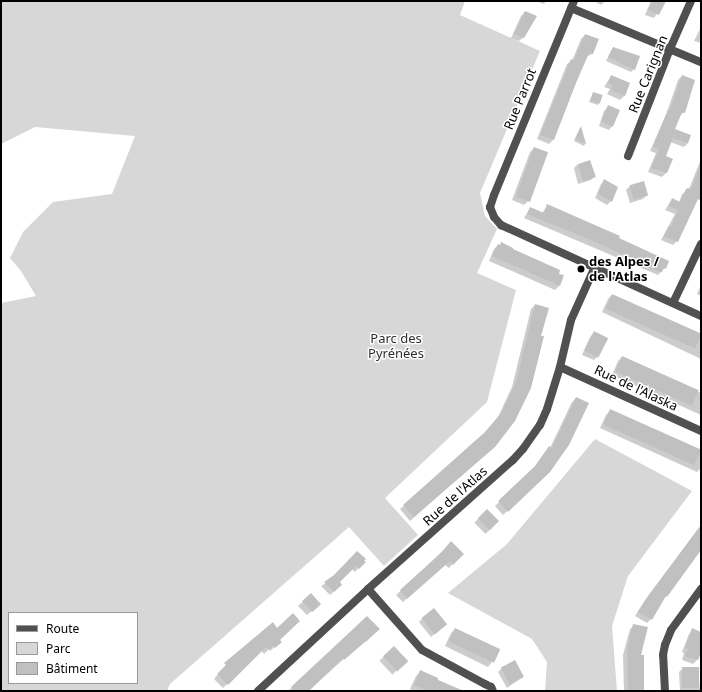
<!DOCTYPE html>
<meta charset="utf-8">
<style>
body{margin:0}
#map{position:relative;width:702px;height:692px;overflow:hidden;background:#fff;font-family:"Noto Sans",sans-serif}
div>[style]{position:absolute}
.green>*{inset:0;background:#d7d7d7}
.shadow>*{inset:0;background:#0003;transform-origin:0 0}
.building>*{inset:0;background:#c0c0c0;transform-origin:0 0}
.street>*{height:8px;margin:-4px;padding:0 4px;transform-origin:4px;border-radius:4px;background:#505050}
.dots>*{width:11px;height:11px;translate:-50% -50%;box-sizing:border-box;border:2px solid #fff;border-radius:50%}
span{translate:-50% -50%;white-space:nowrap;text-align:center;line-height:1.15;-webkit-text-stroke:3px #fff;paint-order:stroke}
.street-label{font-size:13px;color:#000}
.poi-label{font-size:13px;color:#000;font-weight:700}
.left{translate:0 -50%;text-align:left}
.park-label{font-size:13px;color:#2e2e2e}
.frame{position:absolute;inset:0;border:2px solid #000;pointer-events:none}
.legend{position:absolute;left:8px;top:612px;width:130px;height:72px;box-sizing:border-box;background:#fff;border:1px solid #999;margin:0;padding:5px 7px;list-style:none;font-size:12px;color:#000}
.legend li{display:flex;align-items:center;gap:8px;height:20px}
.legend b{width:20px;border:1px solid #999}
</style>
<div id="map">
<div class="green">
<div style="clip-path:polygon(evenodd,1px 1px,465px 1px,460px 15px,540px 51px,480px 193px,485px 216px,497px 229px,477px 273px,516px 290px,487px 402px,385px 498px,418px 535px,384px 566px,349px 527px,170px 684px,167px 691px,1px 691px,1px 303px,36px 296px,21px 271px,10px 258px,23px 232px,53px 202px,112px 194px,135px 136px,35px 127px,1px 144px,1px 1px,9px 613px,137px 613px,137px 683px,9px 683px,9px 613px)"></div>
<div style="clip-path:polygon(595px 439px,692px 491px,628px 576px,612px 626px,617px 691px,545px 691px,547px 662px,532px 639px,448px 593px,507px 544px)"></div>
</div>
<div class="shadow">
<div style="clip-path:polygon(536px 1px,546px 1px,544px 4px)"></div>
<div style="clip-path:polygon(594px 1px,605px 1px,601px 5px)"></div>
<div style="clip-path:polygon(651px 1px,665px 1px,654px 18px,645px 15px)"></div>
<div style="clip-path:polygon(525px 12px,524px 37px,519px 41px,511px 38px,521px 16px)"></div>
<div style="clip-path:polygon(701px 27px,701px 43px,694px 41px)"></div>
<div style="clip-path:polygon(585px 35px,597px 40px,592px 54px,586px 57px,553px 140px,549px 144px,537px 139px,567px 64px,572px 61px,581px 39px)"></div>
<div style="clip-path:polygon(613px 48px,634px 69px,631px 72px,606px 61px)"></div>
<div style="clip-path:polygon(611px 76px,629px 83px,624px 96px,620px 100px,607px 94px,610px 89px,604px 87px)"></div>
<div style="clip-path:polygon(682px 76px,684px 112px,680px 116px,674px 130px,690px 136px,688px 143px,684px 147px,670px 142px,665px 157px,666px 173px,662px 177px,648px 172px,656px 153px,650px 151px,667px 112px,678px 80px)"></div>
<div style="clip-path:polygon(593px 93px,602px 96px,598px 105px,589px 102px)"></div>
<div style="clip-path:polygon(608px 107px,613px 125px,609px 130px,599px 126px,604px 111px)"></div>
<div style="clip-path:polygon(580px 128px,585px 144px,584px 146px,574px 141px)"></div>
<div style="clip-path:polygon(534px 148px,546px 153px,528px 201px,524px 205px,512px 200px,530px 152px)"></div>
<div style="clip-path:polygon(701px 159px,701px 190px,677px 241px,673px 245px,661px 240px,675px 214px,665px 210px,672px 199px,679px 202px,682px 194px,689px 189px)"></div>
<div style="clip-path:polygon(578px 164px,595px 176px,591px 180px,578px 184px,574px 168px)"></div>
<div style="clip-path:polygon(605px 180px,611px 201px,607px 205px,595px 198px,601px 184px)"></div>
<div style="clip-path:polygon(630px 186px,647px 195px,643px 199px,630px 203px,626px 190px)"></div>
<div style="clip-path:polygon(548px 205px,618px 238px,662px 271px,658px 275px,524px 218px,530px 208px,542px 213px)"></div>
<div style="clip-path:polygon(498px 245px,511px 250px,563px 276px,559px 286px,555px 290px,489px 261px,494px 249px)"></div>
<div style="clip-path:polygon(701px 285px,701px 296px,697px 294px)"></div>
<div style="clip-path:polygon(612px 295px,701px 336px,701px 359px,602px 312px,608px 299px)"></div>
<div style="clip-path:polygon(535px 305px,548px 309px,489px 451px,410px 521px,400px 509px,483px 436px,498px 417px,512px 387px,531px 309px)"></div>
<div style="clip-path:polygon(594px 333px,598px 356px,594px 360px,582px 355px,590px 337px)"></div>
<div style="clip-path:polygon(622px 357px,701px 393px,701px 415px,612px 375px,618px 361px)"></div>
<div style="clip-path:polygon(576px 398px,549px 471px,503px 515px,495px 506px,532px 470px,550px 448px,572px 402px)"></div>
<div style="clip-path:polygon(610px 411px,701px 452px,701px 468px,697px 472px,600px 428px,606px 415px)"></div>
<div style="left:487px;top:510px;width:16px;height:18px;rotate:45deg"></div>
<div style="clip-path:polygon(701px 525px,701px 550px,662px 601px,651px 619px,647px 623px,635px 616px,645px 600px)"></div>
<div style="clip-path:polygon(451px 543px,462px 554px,449px 568px,445px 565px,403px 602px,396px 595px)"></div>
<div style="clip-path:polygon(363px 561px,364px 562px,355px 572px,352px 569px,338px 582px,341px 585px,330px 595px,321px 586px)"></div>
<div style="clip-path:polygon(311px 594px,315px 608px,307px 615px,298px 606px)"></div>
<div style="clip-path:polygon(367px 617px,379px 629px,366px 642px,365px 640px,308px 691px,288px 691px)"></div>
<div style="clip-path:polygon(423px 618px,441px 628px,431px 637px,419px 622px)"></div>
<div style="clip-path:polygon(634px 625px,640px 656px,644px 691px,624px 691px,623px 655px,630px 629px)"></div>
<div style="clip-path:polygon(455px 629px,492px 662px,488px 667px,445px 646px,451px 633px)"></div>
<div style="clip-path:polygon(693px 630px,701px 633px,701px 650px,697px 660px,693px 664px,682px 660px,684px 653px,682px 652px,689px 634px)"></div>
<div style="clip-path:polygon(279px 640px,280px 642px,270px 651px,269px 649px,264px 654px,261px 650px,223px 688px,214px 679px,231px 659px)"></div>
<div style="left:394px;top:647px;width:19px;height:20px;rotate:47deg"></div>
<div style="clip-path:polygon(502px 668px,523px 677px,507px 688px,498px 672px)"></div>
<div style="clip-path:polygon(683px 668px,698px 668px,700px 691px,680px 691px,679px 672px)"></div>
<div style="clip-path:polygon(420px 672px,437px 680px,462px 691px,414px 691px,410px 689px,416px 676px)"></div>
</div>
<div class="building">
<div style="clip-path:polygon(652px 1px,666px 1px,659px 15px,648px 10px)"></div>
<div style="clip-path:polygon(525px 11px,537px 16px,524px 38px,514px 34px)"></div>
<div style="clip-path:polygon(585px 34px,599px 39px,593px 54px,589px 53px,576px 83px,554px 140px,540px 135px,571px 59px,574px 60px)"></div>
<div style="clip-path:polygon(613px 47px,640px 56px,635px 70px,608px 57px)"></div>
<div style="clip-path:polygon(611px 75px,630px 83px,625px 96px,611px 90px,613px 85px,608px 83px)"></div>
<div style="clip-path:polygon(682px 75px,695px 80px,685px 113px,682px 112px,675px 129px,691px 135px,688px 143px,673px 138px,666px 156px,673px 159px,667px 173px,651px 168px,659px 149px,653px 147px,668px 110px,670px 110px)"></div>
<div style="left:593px;top:92px;width:10px;height:9px;rotate:17deg"></div>
<div style="left:608px;top:105px;width:13px;height:18px;rotate:23deg"></div>
<div style="clip-path:polygon(581px 126px,586px 144px,575px 139px)"></div>
<div style="left:534px;top:147px;width:15px;height:53px;rotate:20deg"></div>
<div style="left:590px;top:160px;width:18px;height:13px;rotate:71deg"></div>
<div style="clip-path:polygon(700px 166px,701px 201px,698px 199px,678px 242px,664px 236px,669px 226px,671px 227px,678px 210px,669px 206px,672px 198px,680px 202px,686px 189px,688px 188px,691px 189px)"></div>
<div style="clip-path:polygon(604px 179px,618px 187px,612px 202px,598px 194px)"></div>
<div style="left:644px;top:181px;width:15px;height:15px;rotate:74deg"></div>
<div style="clip-path:polygon(547px 204px,620px 236px,619px 238px,669px 261px,666px 269px,664px 268px,662px 272px,656px 271px,596px 242px,527px 214px,530px 207px,544px 213px)"></div>
<div style="clip-path:polygon(501px 242px,513px 248px,513px 249px,560px 270px,559px 274px,564px 275px,560px 286px,492px 256px,498px 244px,500px 245px)"></div>
<div style="left:612px;top:294px;width:98px;height:16px;rotate:24deg"></div>
<div style="clip-path:polygon(535px 304px,549px 308px,541px 336px,544px 336px,531px 388px,515px 421px,495px 447px,414px 517px,403px 505px,485px 432px,502px 412px,516px 382px)"></div>
<div style="left:594px;top:331px;width:16px;height:22px;rotate:27deg"></div>
<div style="left:622px;top:356px;width:84px;height:17px;rotate:24deg"></div>
<div style="clip-path:polygon(576px 397px,589px 403px,569px 445px,550px 472px,508px 512px,498px 501px,535px 466px,549px 446px,552px 448px)"></div>
<div style="left:610px;top:409px;width:100px;height:17px;rotate:24deg"></div>
<div style="left:487px;top:509px;width:17px;height:13px;rotate:45deg"></div>
<div style="clip-path:polygon(701px 525px,701px 550px,667px 597px,666px 596px,652px 620px,638px 612px,649px 595px)"></div>
<div style="clip-path:polygon(451px 541px,464px 554px,453px 565px,450px 561px,407px 599px,400px 590px,441px 553px)"></div>
<div style="clip-path:polygon(357px 551px,366px 559px,364px 561px,366px 562px,359px 569px,356px 566px,340px 582px,342px 585px,334px 592px,324px 582px,334px 575px)"></div>
<div style="left:311px;top:593px;width:15px;height:12px;rotate:48deg"></div>
<div style="left:434px;top:608px;width:21px;height:16px;rotate:51deg"></div>
<div style="clip-path:polygon(293px 613px,300px 621px,280px 640px,282px 642px,275px 648px,273px 646px,269px 650px,266px 647px,228px 685px,217px 674px,226px 665px,224px 663px,230px 658px,273px 622px,277px 628px)"></div>
<div style="clip-path:polygon(367px 616px,380px 629px,344px 660px,343px 658px,309px 691px,295px 691px,291px 687px)"></div>
<div style="clip-path:polygon(633px 624px,648px 627px,641px 655px,644px 655px,644px 691px,628px 691px,627px 650px)"></div>
<div style="left:455px;top:628px;width:50px;height:15px;rotate:25deg"></div>
<div style="clip-path:polygon(692px 628px,701px 632px,701px 653px,698px 660px,685px 656px,688px 649px,685px 648px)"></div>
<div style="left:394px;top:646px;width:21px;height:15px;rotate:47deg"></div>
<div style="left:515px;top:660px;width:19px;height:16px;rotate:62deg"></div>
<div style="left:682px;top:667px;width:17px;height:21px"></div>
<div style="clip-path:polygon(420px 670px,438px 678px,438px 680px,464px 691px,428px 691px,414px 685px)"></div>
</div>
<div class="street">
<div style="left:574px;top:1px;width:210px;rotate:112.4deg"></div>
<div style="left:494px;top:195px;width:13px;rotate:108deg"></div>
<div style="left:490px;top:207px;width:11px;rotate:68deg"></div>
<div style="left:494px;top:217px;width:11px;rotate:49deg"></div>
<div style="left:501px;top:225px;width:220px;rotate:24.5deg"></div>
<div style="left:571px;top:8px;width:141px;rotate:22.6deg"></div>
<div style="left:628px;top:156px;width:115px;rotate:-68.6deg"></div>
<div style="left:670px;top:49px;width:52px;rotate:-66.4deg"></div>
<div style="left:673px;top:303px;width:65px;rotate:-64.6deg"></div>
<div style="left:560px;top:367px;width:155px;rotate:24.4deg"></div>
<div style="left:368px;top:589px;width:81px;rotate:48.5deg"></div>
<div style="left:422px;top:650px;width:72px;rotate:28.4deg"></div>
<div style="left:485px;top:684px;width:7px;rotate:27deg"></div>
<div style="left:491px;top:687px;width:4px;rotate:63deg"></div>
<div style="left:258px;top:691px;width:150px;rotate:-42.8deg"></div>
<div style="left:368px;top:589px;width:194px;rotate:-41.7deg"></div>
<div style="left:513px;top:460px;width:15px;rotate:-48deg"></div>
<div style="left:523px;top:449px;width:29px;rotate:-55deg"></div>
<div style="left:540px;top:425px;width:17px;rotate:-66deg"></div>
<div style="left:547px;top:409px;width:44px;rotate:-72.8deg"></div>
<div style="left:560px;top:367px;width:48px;rotate:-76.8deg"></div>
<div style="left:571px;top:320px;width:56px;rotate:-65.7deg"></div>
<div style="left:665px;top:691px;width:36px;rotate:-93deg"></div>
<div style="left:663px;top:655px;width:10px;rotate:-79deg"></div>
<div style="left:665px;top:645px;width:16px;rotate:-68deg"></div>
<div style="left:671px;top:630px;width:51px;rotate:-53.8deg"></div>
</div>
<div class="dots">
<div style="left:581px;top:269px;background:#000"></div>
</div>
<div class="street-label">
<span style="left:648px;top:74px;rotate:-68deg">Rue Carignan</span>
<span style="left:520px;top:99px;rotate:-68deg">Rue Parrot</span>
<span style="left:636px;top:388px;rotate:25deg">Rue de l'Alaska</span>
<span style="left:455px;top:496px;rotate:-42deg">Rue de l'Atlas</span>
</div>
<div class="poi-label">
<span class="left" style="left:589px;top:269px">des Alpes /<br>de l'Atlas</span>
</div>
<div class="park-label">
<span style="left:396px;top:346px">Parc des<br>Pyrénées</span>
</div>
<div class="frame"></div>
<ul class="legend">
<li><b style="height:5px;background:#505050"></b>Route</li>
<li><b style="height:11px;background:#d7d7d7"></b>Parc</li>
<li><b style="height:11px;background:#c0c0c0"></b>Bâtiment</li>
</ul>
</div>
